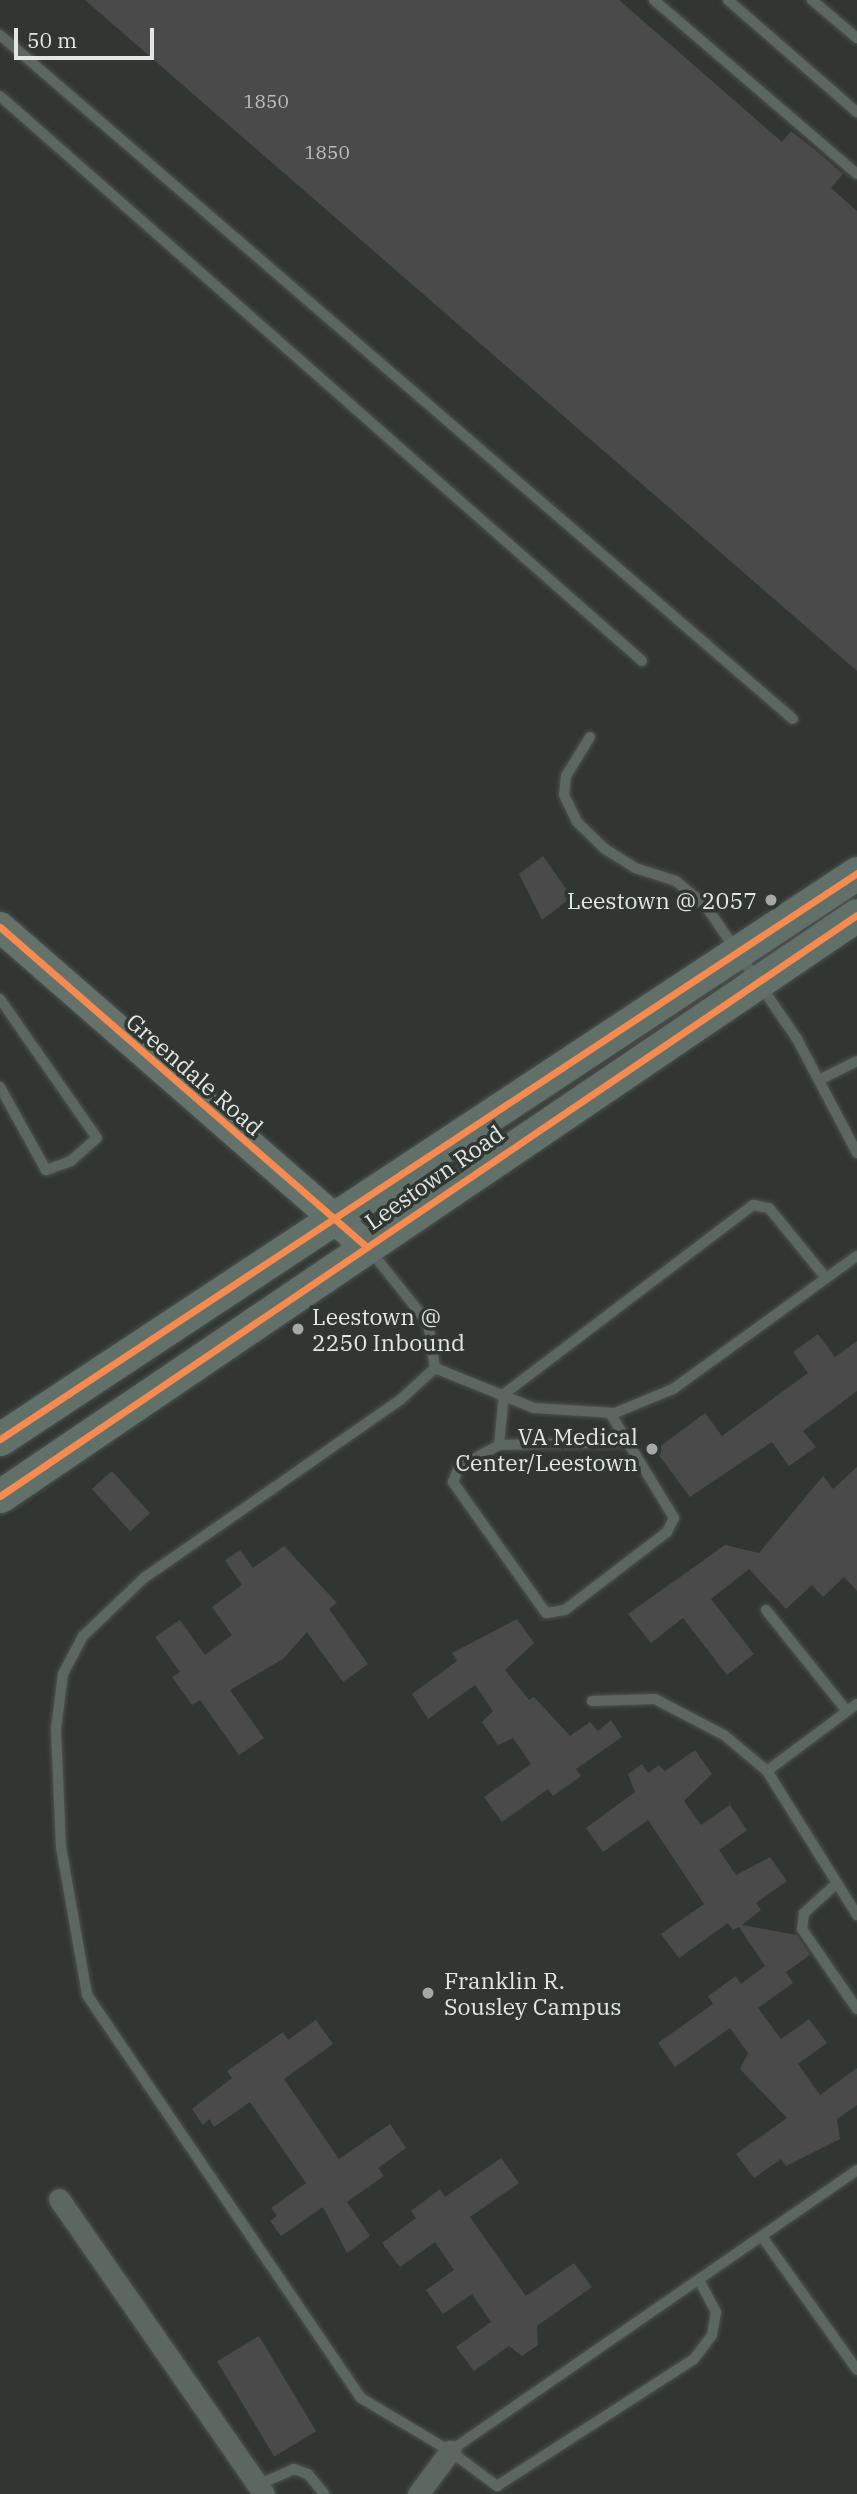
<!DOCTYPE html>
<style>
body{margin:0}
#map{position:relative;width:857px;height:2494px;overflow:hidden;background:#313633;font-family:"IBM Plex Serif",serif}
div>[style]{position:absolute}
.building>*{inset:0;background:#4a4a4a;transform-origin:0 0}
.roads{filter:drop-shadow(0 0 2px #4e514f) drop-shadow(0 0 2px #4e514f)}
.lane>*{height:10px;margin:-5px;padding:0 5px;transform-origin:5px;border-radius:5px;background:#5c6762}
.street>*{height:21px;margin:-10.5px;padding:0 10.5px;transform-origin:10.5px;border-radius:10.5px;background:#5c6762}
.secondary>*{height:30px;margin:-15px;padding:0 15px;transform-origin:15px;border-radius:15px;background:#64726b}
.primary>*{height:33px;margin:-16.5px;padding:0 16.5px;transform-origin:16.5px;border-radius:16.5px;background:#617169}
.cycleway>*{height:7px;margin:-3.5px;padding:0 3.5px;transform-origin:3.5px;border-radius:3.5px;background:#f68b52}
.dots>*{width:19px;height:19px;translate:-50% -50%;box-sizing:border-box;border:4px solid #303733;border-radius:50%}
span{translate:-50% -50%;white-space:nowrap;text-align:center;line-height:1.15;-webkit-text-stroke:7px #303733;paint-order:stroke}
.number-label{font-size:19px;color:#bcbfbe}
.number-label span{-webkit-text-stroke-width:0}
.poi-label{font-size:23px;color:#e2e6e4}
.right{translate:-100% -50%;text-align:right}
.left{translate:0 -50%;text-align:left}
.street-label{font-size:23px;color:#e2e6e4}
.scale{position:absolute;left:14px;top:28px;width:140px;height:32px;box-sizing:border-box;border:4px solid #e2e6e4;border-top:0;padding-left:9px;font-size:21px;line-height:24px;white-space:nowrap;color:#e2e6e4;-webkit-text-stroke:5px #303733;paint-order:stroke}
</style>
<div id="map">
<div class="building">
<div style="clip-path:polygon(85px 0,619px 0,782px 142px,791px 131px,814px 149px,843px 174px,831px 188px,857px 211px,857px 671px)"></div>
<div style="clip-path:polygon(543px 856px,572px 897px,542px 920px,519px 874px)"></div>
<div style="clip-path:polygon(818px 1334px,835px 1357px,857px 1341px,857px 1391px,803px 1431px,816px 1447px,789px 1466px,772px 1442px,690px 1497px,655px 1450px,705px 1413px,722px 1436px,808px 1373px,793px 1352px)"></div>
<div style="clip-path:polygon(857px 1467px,857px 1591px,844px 1577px,823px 1597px,812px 1585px,786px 1609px,749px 1569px,711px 1599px,754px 1654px,727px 1675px,683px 1618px,651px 1643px,628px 1614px,725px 1545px,759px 1553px,823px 1476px,833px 1489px)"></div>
<div style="left:112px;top:1471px;width:57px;height:27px;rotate:48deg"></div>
<div style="clip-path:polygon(284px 1546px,337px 1603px,329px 1609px,368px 1664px,343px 1682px,307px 1632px,283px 1659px,230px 1690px,264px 1738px,239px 1755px,200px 1700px,192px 1705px,172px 1677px,180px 1672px,155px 1637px,180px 1620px,205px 1655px,232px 1635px,212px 1607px,242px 1585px,225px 1560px,240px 1550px,253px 1568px)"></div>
<div style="clip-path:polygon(517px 1619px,534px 1643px,505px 1670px,529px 1700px,534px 1697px,570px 1736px,590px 1722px,598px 1731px,611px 1720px,622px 1737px,576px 1769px,581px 1776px,553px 1796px,548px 1789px,502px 1822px,484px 1797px,531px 1764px,513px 1738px,498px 1745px,482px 1722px,493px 1711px,475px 1685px,428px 1719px,412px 1694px,457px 1661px,452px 1653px)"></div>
<div style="clip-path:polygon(695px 1750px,712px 1774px,684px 1801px,701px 1825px,730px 1805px,747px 1830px,719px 1850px,736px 1875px,770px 1857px,787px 1881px,756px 1903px,761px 1910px,742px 1925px,797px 1935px,810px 1955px,786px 1972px,793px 1983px,758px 2008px,781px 2039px,809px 2019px,827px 2043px,798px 2064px,820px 2095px,857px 2068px,857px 2105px,837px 2119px,840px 2139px,786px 2166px,781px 2159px,754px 2178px,736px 2154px,787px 2118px,740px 2069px,748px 2053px,730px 2028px,675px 2067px,658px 2043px,713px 2004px,708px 1996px,736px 1976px,741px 1984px,765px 1966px,739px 1927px,733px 1930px,728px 1923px,679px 1958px,661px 1934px,704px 1904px,648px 1820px,603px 1852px,586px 1828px,635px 1792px,628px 1774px,642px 1764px,648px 1773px,659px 1765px,665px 1771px)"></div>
<div style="clip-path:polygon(316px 2020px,333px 2044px,284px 2079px,339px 2159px,390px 2124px,406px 2148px,378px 2168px,384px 2176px,347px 2202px,370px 2236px,347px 2253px,323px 2207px,281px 2236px,270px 2221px,277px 2216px,271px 2208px,306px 2183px,250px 2102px,214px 2127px,209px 2119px,203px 2125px,192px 2109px,232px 2078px,227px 2071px,283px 2032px,288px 2040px)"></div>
<div style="clip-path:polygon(501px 2158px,519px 2183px,470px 2217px,508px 2271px,526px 2296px,574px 2263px,592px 2287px,537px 2326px,538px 2345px,522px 2356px,509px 2346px,474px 2371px,456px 2347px,491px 2322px,472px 2294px,443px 2314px,426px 2290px,454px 2270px,435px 2242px,400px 2267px,382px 2243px,416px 2218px,411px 2211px,440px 2189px,445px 2197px)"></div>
<div style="left:259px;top:2336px;width:111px;height:49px;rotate:59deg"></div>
</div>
<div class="roads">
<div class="lane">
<div style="left:654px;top:0;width:267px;rotate:40.6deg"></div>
<div style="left:728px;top:0;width:171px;rotate:41deg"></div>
<div style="left:812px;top:0;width:59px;rotate:40.2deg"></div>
<div style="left:0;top:35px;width:1047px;rotate:40.78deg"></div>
<div style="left:0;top:96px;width:855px;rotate:41.35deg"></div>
<div style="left:590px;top:737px;width:46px;rotate:121.6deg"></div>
<div style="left:566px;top:776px;width:19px;rotate:96deg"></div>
<div style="left:564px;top:795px;width:30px;rotate:64deg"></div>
<div style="left:577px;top:822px;width:39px;rotate:44deg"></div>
<div style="left:605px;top:849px;width:36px;rotate:32deg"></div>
<div style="left:635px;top:868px;width:43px;rotate:17.6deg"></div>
<div style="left:676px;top:881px;width:38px;rotate:40deg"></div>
<div style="left:705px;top:905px;width:163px;rotate:55.5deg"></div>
<div style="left:797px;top:1039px;width:129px;rotate:62.2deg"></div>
<div style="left:0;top:999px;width:169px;rotate:55.1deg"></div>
<div style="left:97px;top:1138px;width:35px;rotate:139deg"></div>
<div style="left:71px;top:1161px;width:27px;rotate:160deg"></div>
<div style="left:46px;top:1170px;width:95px;rotate:-119deg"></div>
<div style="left:819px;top:1080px;width:42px;rotate:-26.6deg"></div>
<div style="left:369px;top:1249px;width:95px;rotate:51.4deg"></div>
<div style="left:428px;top:1323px;width:46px;rotate:81.2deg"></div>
<div style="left:435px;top:1368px;width:47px;rotate:137.6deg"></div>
<div style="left:400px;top:1400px;width:310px;rotate:145.2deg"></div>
<div style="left:145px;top:1577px;width:86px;rotate:136.4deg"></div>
<div style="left:83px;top:1636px;width:43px;rotate:117.8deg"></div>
<div style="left:63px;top:1674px;width:55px;rotate:97.3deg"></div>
<div style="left:56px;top:1729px;width:118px;rotate:87.6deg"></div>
<div style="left:61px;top:1847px;width:150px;rotate:80deg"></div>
<div style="left:87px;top:1995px;width:487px;rotate:55.8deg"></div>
<div style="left:361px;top:2398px;width:104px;rotate:30.8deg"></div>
<div style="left:450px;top:2451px;width:495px;rotate:-34.6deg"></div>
<div style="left:435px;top:1368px;width:107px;rotate:22deg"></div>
<div style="left:534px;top:1408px;width:81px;rotate:3.5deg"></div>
<div style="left:615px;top:1413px;width:63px;rotate:-22.5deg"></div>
<div style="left:673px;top:1389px;width:227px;rotate:-35.9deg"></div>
<div style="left:610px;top:1413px;width:123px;rotate:58.6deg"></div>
<div style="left:674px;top:1518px;width:16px;rotate:117deg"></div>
<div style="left:667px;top:1532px;width:128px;rotate:142.6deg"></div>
<div style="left:565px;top:1610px;width:19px;rotate:171deg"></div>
<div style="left:546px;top:1613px;width:161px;rotate:-125.4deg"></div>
<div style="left:453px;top:1482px;width:16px;rotate:-68deg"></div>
<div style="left:459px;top:1467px;width:46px;rotate:-28.8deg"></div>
<div style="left:499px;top:1445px;width:51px;rotate:-84.4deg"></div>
<div style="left:504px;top:1394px;width:313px;rotate:-37.2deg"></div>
<div style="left:753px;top:1205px;width:16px;rotate:11deg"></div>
<div style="left:769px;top:1208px;width:90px;rotate:50.8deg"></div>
<div style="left:499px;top:1445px;width:128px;rotate:-1.3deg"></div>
<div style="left:766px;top:1610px;width:129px;rotate:51.3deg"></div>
<div style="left:592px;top:1701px;width:63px;rotate:-1.8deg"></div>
<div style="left:655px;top:1699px;width:78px;rotate:27.6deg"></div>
<div style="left:724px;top:1735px;width:56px;rotate:39.9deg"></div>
<div style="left:767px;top:1771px;width:170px;rotate:58deg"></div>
<div style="left:767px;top:1771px;width:112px;rotate:-36.7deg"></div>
<div style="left:835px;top:1885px;width:42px;rotate:137.9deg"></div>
<div style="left:804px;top:1913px;width:16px;rotate:97deg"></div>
<div style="left:802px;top:1929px;width:97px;rotate:55.5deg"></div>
<div style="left:763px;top:2238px;width:162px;rotate:54.5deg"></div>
<div style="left:450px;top:2451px;width:59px;rotate:36.7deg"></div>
<div style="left:497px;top:2486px;width:234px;rotate:-32.8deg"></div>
<div style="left:694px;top:2359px;width:30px;rotate:-53deg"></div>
<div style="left:712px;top:2335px;width:23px;rotate:-80deg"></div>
<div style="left:716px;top:2312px;width:34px;rotate:-118deg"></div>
<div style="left:258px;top:2485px;width:39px;rotate:-24deg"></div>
<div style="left:294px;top:2469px;width:15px;rotate:20deg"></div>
<div style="left:308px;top:2474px;width:26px;rotate:51deg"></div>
</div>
<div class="street">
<div style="left:59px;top:2199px;width:359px;rotate:55.2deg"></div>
<div style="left:418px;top:2494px;width:54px;rotate:-53.3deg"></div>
</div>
<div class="secondary">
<div style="left:0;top:927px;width:487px;rotate:41.1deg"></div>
</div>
<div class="primary">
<div style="left:0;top:1439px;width:1027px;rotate:-33.44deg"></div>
<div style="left:0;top:1496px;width:1035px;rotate:-34.14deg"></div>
</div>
</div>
<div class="cycleway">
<div style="left:0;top:927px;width:487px;rotate:41.1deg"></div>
<div style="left:0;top:1439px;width:1027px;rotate:-33.44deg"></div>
<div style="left:0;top:1496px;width:1035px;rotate:-34.14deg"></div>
</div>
<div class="dots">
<div style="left:771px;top:900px;background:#a4a8a6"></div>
<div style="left:298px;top:1329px;background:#a4a8a6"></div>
<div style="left:652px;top:1449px;background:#a4a8a6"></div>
<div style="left:428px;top:1993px;background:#a4a8a6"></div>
</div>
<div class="number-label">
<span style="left:266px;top:102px">1850</span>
<span style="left:327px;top:153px">1850</span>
</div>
<div class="poi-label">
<span class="right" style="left:757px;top:900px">Leestown @ 2057</span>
<span class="left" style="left:312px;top:1329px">Leestown @<br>2250 Inbound</span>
<span class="right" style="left:638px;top:1449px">VA Medical<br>Center/Leestown</span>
<span class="left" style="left:444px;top:1993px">Franklin R.<br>Sousley Campus</span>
</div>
<div class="street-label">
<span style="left:195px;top:1074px;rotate:41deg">Greendale Road</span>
<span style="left:434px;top:1177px;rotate:-35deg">Leestown Road</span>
</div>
<div class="scale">50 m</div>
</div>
